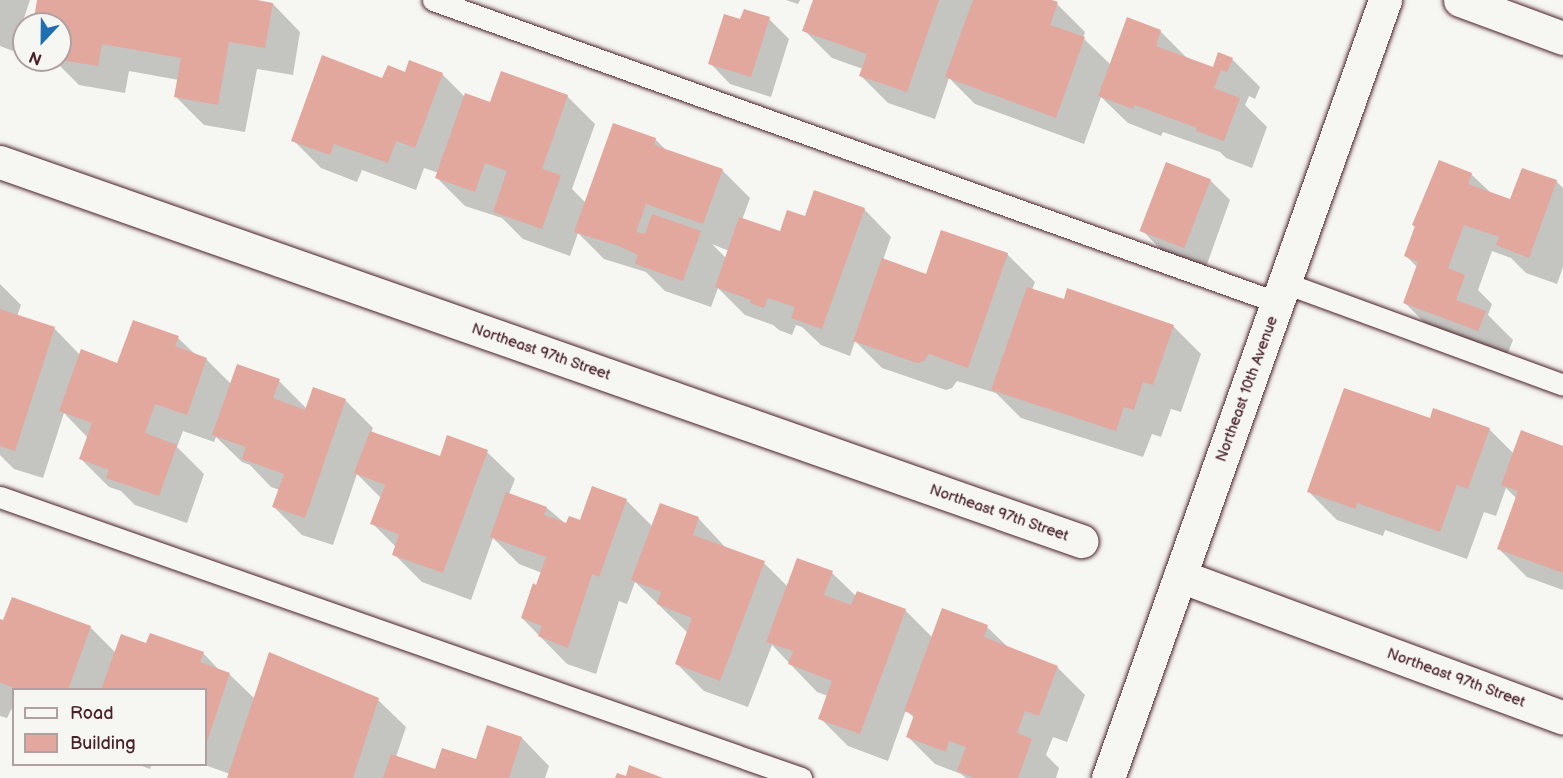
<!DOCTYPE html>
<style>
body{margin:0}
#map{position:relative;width:1563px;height:778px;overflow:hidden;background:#f6f6f2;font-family:"Balsamiq Sans",sans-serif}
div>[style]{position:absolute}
.shadow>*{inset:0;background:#0003}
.building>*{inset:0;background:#e2a89e;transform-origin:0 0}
.roads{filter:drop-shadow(0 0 2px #4a1f2b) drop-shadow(0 0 2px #4a1f2b)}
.lane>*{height:21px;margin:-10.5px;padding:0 10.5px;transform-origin:10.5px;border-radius:10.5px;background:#f6f6f2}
.street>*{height:33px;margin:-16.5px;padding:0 16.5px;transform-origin:16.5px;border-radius:16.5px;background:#f6f6f2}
.secondary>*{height:33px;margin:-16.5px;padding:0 16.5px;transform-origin:16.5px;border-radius:16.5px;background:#f6f6f2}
span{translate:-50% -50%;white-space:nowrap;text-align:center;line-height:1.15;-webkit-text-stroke:4.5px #f6f6f2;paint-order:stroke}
.street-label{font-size:15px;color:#4a1f2b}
.legend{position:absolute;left:12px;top:688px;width:195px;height:78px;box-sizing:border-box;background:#f6f6f2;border:2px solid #b1a0a2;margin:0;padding:8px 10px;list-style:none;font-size:18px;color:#4a1f2b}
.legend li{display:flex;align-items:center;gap:12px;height:30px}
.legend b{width:30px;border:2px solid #b1a0a2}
.north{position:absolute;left:12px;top:12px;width:60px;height:60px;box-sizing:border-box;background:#f6f6f2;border:2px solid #b1a0a2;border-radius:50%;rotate:202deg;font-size:16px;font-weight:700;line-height:24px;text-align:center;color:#4a1f2b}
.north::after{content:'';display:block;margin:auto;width:21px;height:27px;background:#1f6fb2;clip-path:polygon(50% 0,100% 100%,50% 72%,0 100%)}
</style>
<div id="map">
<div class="shadow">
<div style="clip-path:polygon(0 0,30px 0,13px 51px,0 46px)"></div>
<div style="clip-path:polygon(39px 0,249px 0,273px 4px,300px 32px,293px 75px,257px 69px,245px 132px,204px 125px,176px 97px,179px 80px,129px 71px,125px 93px,79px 85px,54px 60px,60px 60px,60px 24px,34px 24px)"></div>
<div style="clip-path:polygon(786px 0,800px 0,798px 4px)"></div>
<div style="clip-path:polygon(814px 0,1047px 0,1057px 4px,1085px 32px,1083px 38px,1111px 65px,1160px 31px,1189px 60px,1214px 69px,1232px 59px,1260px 87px,1255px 99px,1249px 96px,1245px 105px,1267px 127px,1252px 168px,1226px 158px,1220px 152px,1163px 132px,1161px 136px,1128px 123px,1101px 97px,1084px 144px,975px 104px,949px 78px,935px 119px,888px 103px,861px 76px,863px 69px,832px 58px,804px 30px)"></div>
<div style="clip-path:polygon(769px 19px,789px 39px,771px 97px,730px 84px,710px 63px,741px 21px)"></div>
<div style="clip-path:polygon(evenodd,406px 74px,442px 74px,465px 97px,491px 104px,567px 96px,595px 124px,572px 189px,586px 203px,614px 125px,656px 140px,667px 151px,722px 170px,750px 198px,742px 220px,781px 233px,806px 218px,864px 209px,891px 237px,883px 260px,927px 275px,1007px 254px,1035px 282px,1032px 290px,1065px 301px,1173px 326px,1201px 354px,1181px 412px,1171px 409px,1161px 437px,1152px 434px,1143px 457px,1021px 418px,996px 393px,957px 381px,952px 388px,946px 390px,882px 368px,855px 341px,850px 356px,821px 345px,802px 327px,796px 325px,792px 335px,779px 330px,773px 325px,745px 315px,718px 288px,711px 307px,665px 291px,646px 272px,604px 259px,578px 233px,570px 256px,523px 239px,502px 218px,465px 206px,437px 178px,439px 173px,424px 168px,416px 190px,362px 170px,357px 182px,321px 168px,293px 140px,383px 80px,406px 74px,712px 244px,729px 251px,727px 259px,712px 244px)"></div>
<div style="clip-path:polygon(1471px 174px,1491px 193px,1511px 201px,1556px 181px,1563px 188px,1563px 267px,1557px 284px,1526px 273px,1511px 258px,1492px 251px,1478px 290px,1492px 304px,1488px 315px,1513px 340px,1506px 358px,1432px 330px,1404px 302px,1417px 267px,1406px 256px,1416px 228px,1413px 225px)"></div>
<div style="clip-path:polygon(1210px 180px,1230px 200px,1206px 267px,1162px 251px,1142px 230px)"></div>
<div style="clip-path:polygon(0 284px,21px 305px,17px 316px,54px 328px,80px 355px,118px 364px,134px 322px,178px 338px,196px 355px,206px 359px,231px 384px,279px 381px,307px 409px,345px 400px,373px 428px,371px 433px,441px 458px,487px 452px,515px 479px,509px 494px,547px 508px,567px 525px,581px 522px,626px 500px,652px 526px,661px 505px,699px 519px,726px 548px,764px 563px,788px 587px,832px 573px,856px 596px,905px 610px,933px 638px,987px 627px,1010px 649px,1057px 667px,1085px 695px,1067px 742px,1053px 737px,1046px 755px,1059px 768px,1056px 778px,966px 778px,961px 774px,935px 764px,907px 736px,914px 718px,906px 710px,888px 761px,848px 746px,820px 718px,828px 696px,817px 692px,772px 645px,748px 707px,704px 691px,676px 663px,688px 633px,635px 582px,627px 604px,619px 601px,596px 674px,567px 664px,522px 618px,542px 573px,519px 564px,493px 538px,471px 600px,422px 582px,394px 554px,396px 547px,372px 523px,381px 498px,357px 474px,333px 545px,302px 535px,274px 507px,280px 490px,271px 487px,250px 465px,242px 462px,216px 437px,214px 442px,183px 431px,177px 447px,204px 474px,187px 523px,135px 505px,121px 491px,109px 487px,81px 459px,88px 438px,64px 413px,43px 478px,14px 469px,0 455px)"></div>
<div style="clip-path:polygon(1431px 420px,1489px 429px,1514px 454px,1563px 447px,1563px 590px,1527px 577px,1499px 549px,1517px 499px,1506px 488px,1496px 516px,1484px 512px,1467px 559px,1385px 530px,1383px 536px,1337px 520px,1309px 492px)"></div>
<div style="clip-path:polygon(0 620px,90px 627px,116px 653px,147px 645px,203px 653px,220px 671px,229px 674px,255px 699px,378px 700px,406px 727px,396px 757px,436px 771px,477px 761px,488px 727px,522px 738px,549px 766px,545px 778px,228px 778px,230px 774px,202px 764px,206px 764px,206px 690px,14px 690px,14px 704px,7px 718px,0 716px)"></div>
<div style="clip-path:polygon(137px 764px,152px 764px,150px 769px)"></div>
</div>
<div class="building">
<div style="clip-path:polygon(37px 0,257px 0,273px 3px,265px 48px,229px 42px,218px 105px,174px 97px,181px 58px,102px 44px,98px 66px,60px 60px,60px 24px,33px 24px)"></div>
<div style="clip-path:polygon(813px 0,939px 0,907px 92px,859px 76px,867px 54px,802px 31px)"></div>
<div style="clip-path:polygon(973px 0,1052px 0,1058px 2px,1050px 25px,1085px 37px,1056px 118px,945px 77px)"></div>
<div style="clip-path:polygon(744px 9px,770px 17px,751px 77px,708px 64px,724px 14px,740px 19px)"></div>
<div style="clip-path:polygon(1127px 17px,1161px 30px,1156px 46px,1213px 67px,1218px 52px,1233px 58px,1227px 72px,1221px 70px,1214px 88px,1240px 98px,1224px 141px,1196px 131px,1197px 128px,1135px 105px,1133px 109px,1098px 96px)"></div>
<div style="clip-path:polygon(322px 55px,382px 78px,388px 65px,405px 72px,409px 60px,443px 73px,415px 148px,396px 141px,388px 163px,334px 144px,330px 155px,291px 141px)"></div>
<div style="clip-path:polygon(501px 71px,568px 95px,542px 169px,561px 175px,542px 229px,493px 212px,507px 171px,485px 163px,475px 192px,435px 178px,465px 93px,490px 102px)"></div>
<div style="clip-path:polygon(613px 123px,656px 138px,654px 145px,723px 169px,703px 224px,646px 204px,636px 232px,645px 234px,652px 214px,701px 231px,683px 281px,635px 264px,638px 255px,619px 246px,574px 232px)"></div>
<div style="clip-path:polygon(1439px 160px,1472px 173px,1468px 184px,1510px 199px,1522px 168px,1557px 180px,1529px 258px,1496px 245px,1499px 237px,1464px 225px,1448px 268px,1465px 275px,1456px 300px,1486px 311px,1478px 331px,1403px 303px,1418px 262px,1404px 256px,1415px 226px,1412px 225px)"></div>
<div style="left:1166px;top:162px;width:48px;height:74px;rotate:21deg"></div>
<div style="clip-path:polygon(814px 190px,865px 208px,822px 329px,791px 318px,795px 307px,768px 298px,764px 308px,750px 303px,751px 300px,715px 287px,739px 217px,780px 231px,787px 210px,805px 216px)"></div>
<div style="clip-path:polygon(941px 230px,1008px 253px,968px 368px,929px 354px,924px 361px,917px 363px,853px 341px,882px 258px,926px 274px)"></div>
<div style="clip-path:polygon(1027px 287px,1064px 299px,1067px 288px,1174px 325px,1153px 385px,1143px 382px,1134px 410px,1124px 407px,1116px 431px,991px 390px)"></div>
<div style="clip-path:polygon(0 309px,55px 327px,15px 451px,0 446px)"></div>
<div style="clip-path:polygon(133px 320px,179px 336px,175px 346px,207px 358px,187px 415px,155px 404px,145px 433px,177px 445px,159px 496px,106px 478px,109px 470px,79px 459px,92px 423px,59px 411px,81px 349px,117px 363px)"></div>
<div style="clip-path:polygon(237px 364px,280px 379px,273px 398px,305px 410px,313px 387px,346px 399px,305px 518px,272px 507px,284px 474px,242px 459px,246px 447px,212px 435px)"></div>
<div style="clip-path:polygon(1344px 388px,1430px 418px,1433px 408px,1490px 428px,1468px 489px,1457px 485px,1440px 532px,1357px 503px,1356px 509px,1307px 492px)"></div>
<div style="clip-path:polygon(1521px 430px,1563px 446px,1563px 573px,1497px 549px,1518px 491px,1501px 485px)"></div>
<div style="clip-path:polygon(370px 431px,440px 456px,447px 435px,488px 450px,443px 573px,392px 555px,399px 534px,370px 524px,385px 485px,354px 473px)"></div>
<div style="clip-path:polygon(592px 486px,627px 499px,599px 577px,592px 574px,568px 648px,538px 636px,542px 626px,521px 618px,533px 583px,536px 585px,546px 557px,490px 537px,506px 492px,547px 507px,544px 515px,566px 523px,569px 516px,580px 520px)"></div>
<div style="clip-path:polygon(660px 503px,699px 517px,693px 535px,765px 561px,720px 681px,675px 664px,692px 618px,657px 604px,661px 592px,631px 580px)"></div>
<div style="clip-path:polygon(797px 558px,833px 571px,824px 595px,851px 605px,857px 591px,906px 609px,860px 734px,818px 719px,832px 681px,788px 664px,793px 651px,766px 642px)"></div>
<div style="clip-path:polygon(12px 597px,91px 626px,68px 690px,18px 690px,0 682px,0 619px,3px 620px)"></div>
<div style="clip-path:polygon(942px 608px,988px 625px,984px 637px,1058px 666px,1039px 716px,1025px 711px,1017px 733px,1032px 739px,1018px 778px,974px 778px,957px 771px,966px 747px,949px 741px,946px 752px,906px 737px,914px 715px,904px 711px)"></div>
<div style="clip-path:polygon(150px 633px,204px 652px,200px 662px,230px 673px,206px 745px,206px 690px,101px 690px,121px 634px,146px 643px)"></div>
<div style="clip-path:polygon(269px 652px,379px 698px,353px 778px,227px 778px)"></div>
<div style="clip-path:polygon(487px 725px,522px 737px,509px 778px,383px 778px,391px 754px,435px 769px,442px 748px,476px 759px)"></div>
<div style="clip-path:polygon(629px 765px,663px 778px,615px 778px,617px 773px,626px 776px)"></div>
</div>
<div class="roads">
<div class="lane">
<div style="left:433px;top:0;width:899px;rotate:19.71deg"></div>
<div style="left:1285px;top:283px;width:296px;rotate:20.1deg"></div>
<div style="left:0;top:497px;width:849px;rotate:19.33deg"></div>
</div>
<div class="street">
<div style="left:0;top:162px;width:1146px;rotate:19.32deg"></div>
<div style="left:1180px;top:576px;width:408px;rotate:20.3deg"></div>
</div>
<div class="secondary">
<div style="left:1460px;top:0;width:110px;rotate:20.3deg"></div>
<div style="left:1108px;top:778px;width:826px;rotate:-70.4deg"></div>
</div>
</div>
<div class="street-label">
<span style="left:541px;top:352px;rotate:19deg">Northeast 97th Street</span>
<span style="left:1247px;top:389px;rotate:-70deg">Northeast 10th Avenue</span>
<span style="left:999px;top:513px;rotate:19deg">Northeast 97th Street</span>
<span style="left:1456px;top:678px;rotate:20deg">Northeast 97th Street</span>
</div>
<ul class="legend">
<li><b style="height:8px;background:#f6f6f2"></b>Road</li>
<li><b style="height:16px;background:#e2a89e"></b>Building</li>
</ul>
<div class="north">N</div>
</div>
